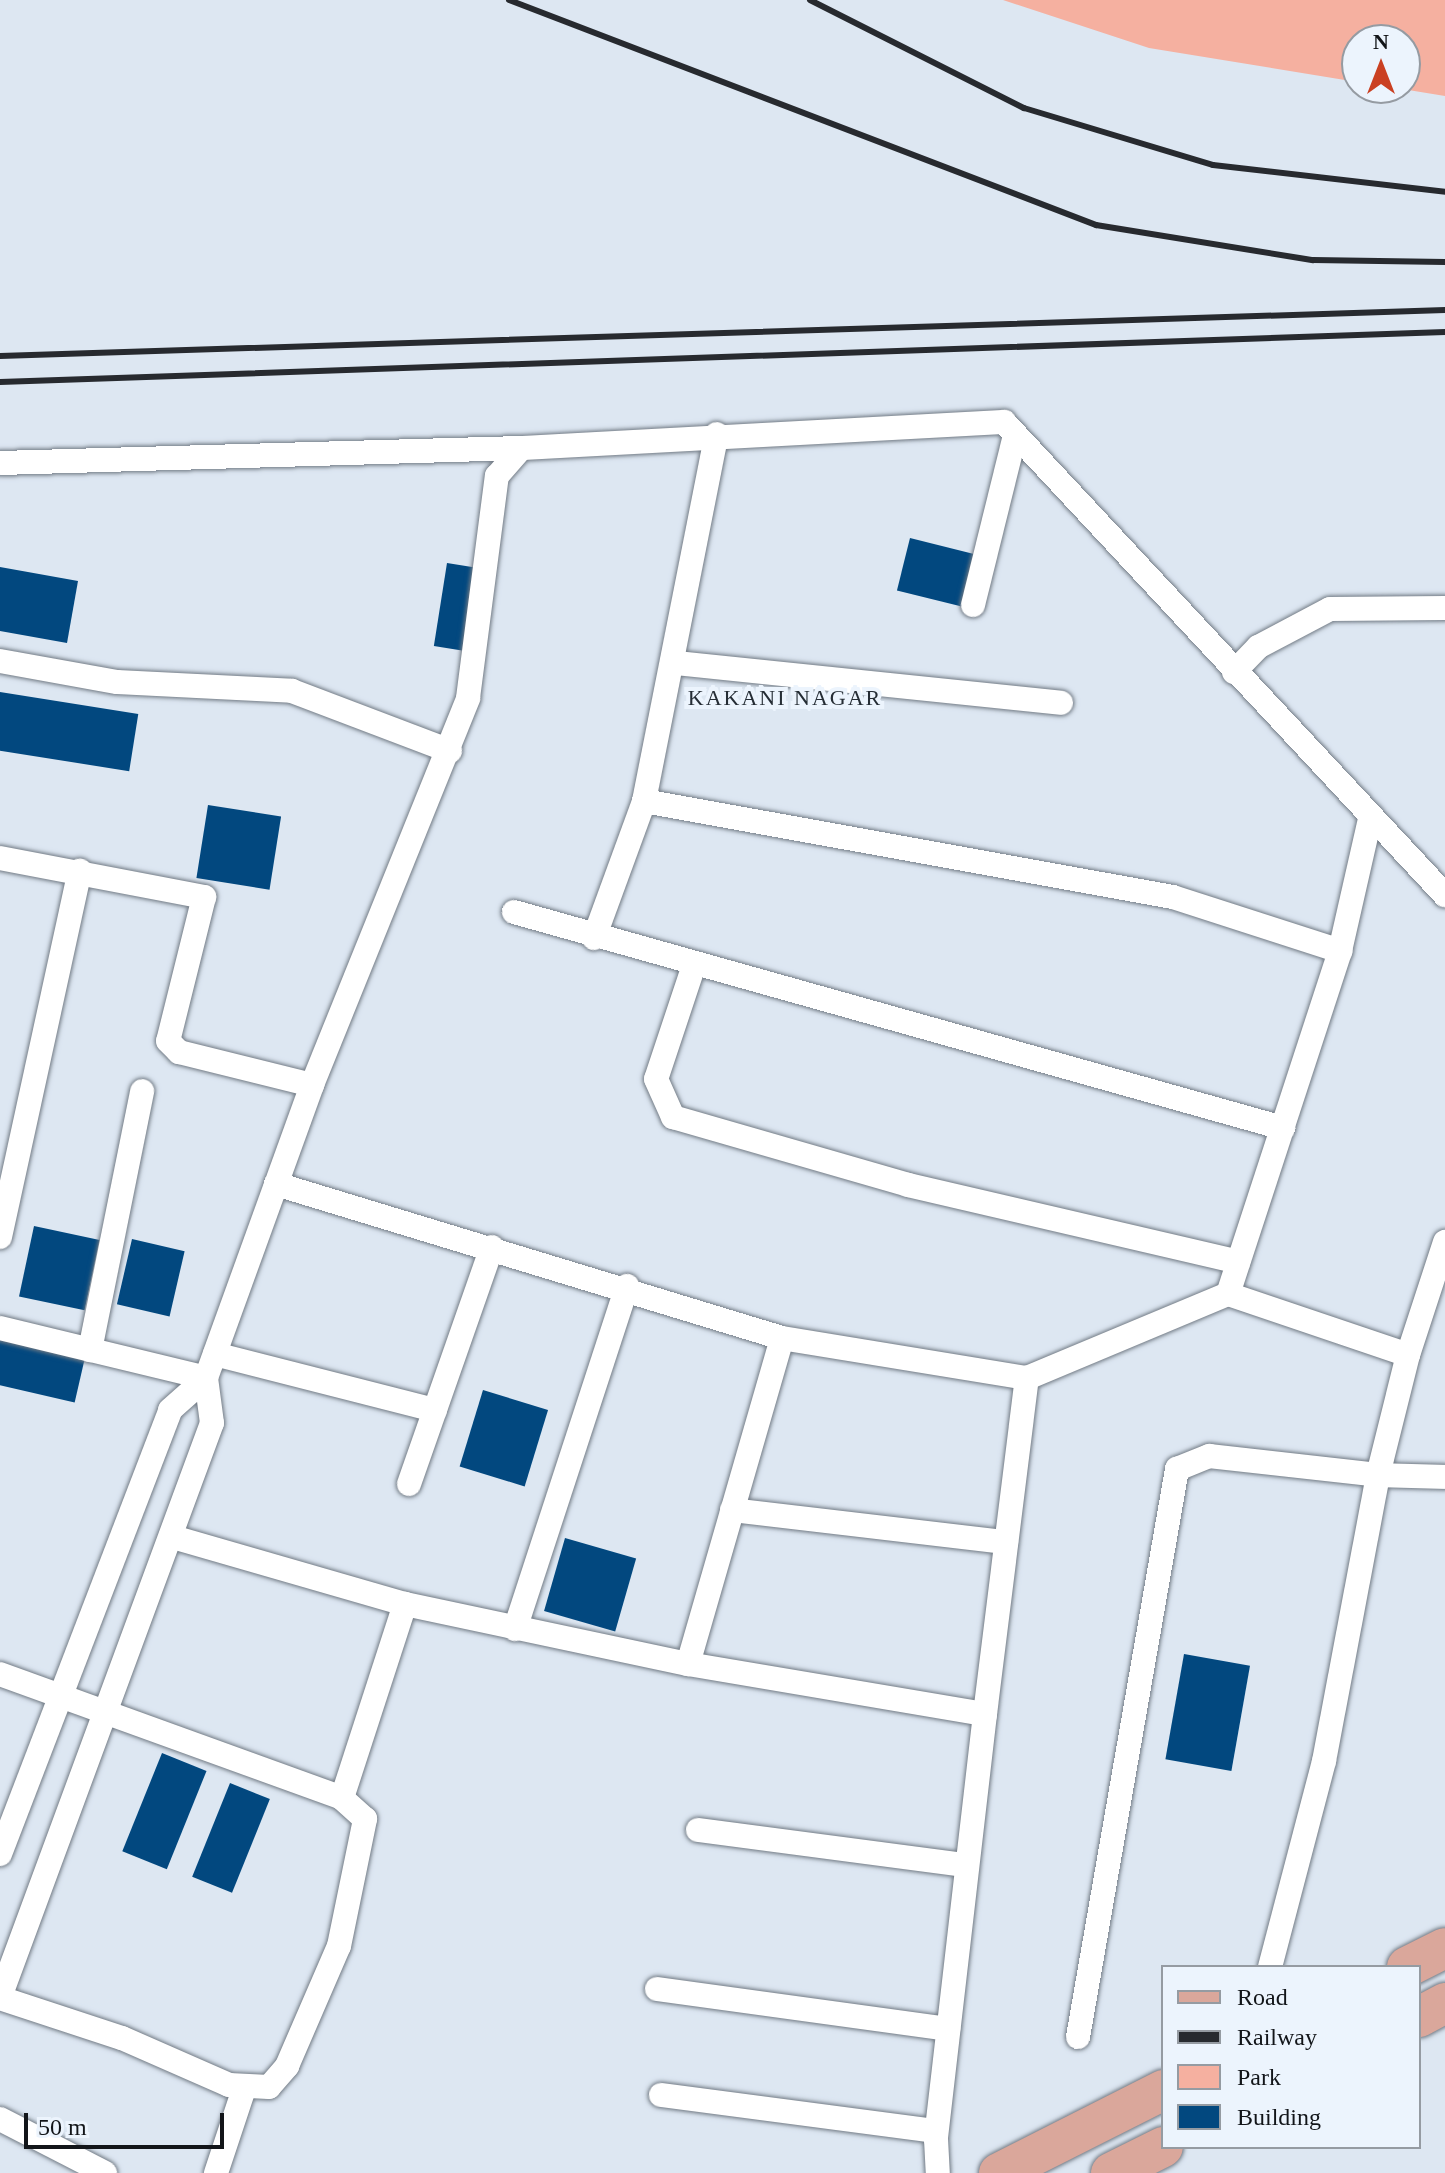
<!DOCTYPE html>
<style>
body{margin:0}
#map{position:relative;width:1445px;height:2173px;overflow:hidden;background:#dde7f2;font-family:"Times New Roman",serif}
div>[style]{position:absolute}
.green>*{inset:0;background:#f5b0a0}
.building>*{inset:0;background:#02487f;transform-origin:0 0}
.roads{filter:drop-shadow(0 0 2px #727b85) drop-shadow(0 0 2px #727b85)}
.minor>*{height:24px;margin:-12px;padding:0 12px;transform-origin:12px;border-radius:12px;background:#fff}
.primary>*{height:40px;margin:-20px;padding:0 20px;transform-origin:20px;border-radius:20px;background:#daa79b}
.rail>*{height:6px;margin:-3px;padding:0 3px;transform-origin:3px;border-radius:3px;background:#272a2f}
span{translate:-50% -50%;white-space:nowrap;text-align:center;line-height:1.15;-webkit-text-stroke:8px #ecf4fd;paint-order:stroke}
.neighbourhood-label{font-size:22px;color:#252d35;letter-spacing:2px}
.legend{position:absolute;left:1161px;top:1965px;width:260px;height:184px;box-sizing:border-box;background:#ecf4fd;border:2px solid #959ba2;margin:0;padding:10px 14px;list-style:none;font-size:24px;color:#121519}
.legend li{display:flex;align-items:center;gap:16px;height:40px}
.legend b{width:40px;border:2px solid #959ba2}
.north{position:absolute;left:1341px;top:24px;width:80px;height:80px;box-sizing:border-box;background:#ecf4fd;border:2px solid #959ba2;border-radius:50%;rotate:0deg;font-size:22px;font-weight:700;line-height:32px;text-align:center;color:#121519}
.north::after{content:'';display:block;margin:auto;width:28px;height:36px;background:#ca4022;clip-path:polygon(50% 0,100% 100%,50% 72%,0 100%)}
.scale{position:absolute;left:24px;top:2113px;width:200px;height:36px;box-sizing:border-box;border:4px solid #121519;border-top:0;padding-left:10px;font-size:24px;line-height:28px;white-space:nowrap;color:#121519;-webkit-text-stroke:6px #ecf4fd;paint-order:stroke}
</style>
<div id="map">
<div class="green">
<div style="clip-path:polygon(1003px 0,1445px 0,1445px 96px,1396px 88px,1405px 88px,1405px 40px,1357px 40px,1357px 82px,1149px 48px)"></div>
</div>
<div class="building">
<div style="left:910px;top:538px;width:73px;height:54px;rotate:14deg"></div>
<div style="left:447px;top:563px;width:30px;height:84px;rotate:9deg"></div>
<div style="clip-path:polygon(0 567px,78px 581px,67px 643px,0 631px)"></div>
<div style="left:0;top:692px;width:140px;height:58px;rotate:9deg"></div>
<div style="left:208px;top:805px;width:74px;height:74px;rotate:9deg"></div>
<div style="left:34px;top:1226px;width:67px;height:72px;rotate:12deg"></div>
<div style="left:132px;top:1239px;width:54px;height:67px;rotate:13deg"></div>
<div style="left:0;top:1339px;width:87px;height:45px;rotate:13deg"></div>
<div style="left:483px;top:1390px;width:68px;height:80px;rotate:17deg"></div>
<div style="left:565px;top:1538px;width:74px;height:76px;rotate:16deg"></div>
<div style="left:1184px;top:1654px;width:67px;height:107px;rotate:10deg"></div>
<div style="left:162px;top:1753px;width:48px;height:106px;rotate:22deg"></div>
<div style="left:230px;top:1783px;width:43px;height:101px;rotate:22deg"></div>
</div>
<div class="roads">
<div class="minor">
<div style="left:0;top:463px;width:521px;rotate:-1.65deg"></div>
<div style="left:973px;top:605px;width:175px;rotate:-76.1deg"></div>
<div style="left:0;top:661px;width:119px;rotate:10.2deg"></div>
<div style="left:117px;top:682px;width:175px;rotate:2.9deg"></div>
<div style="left:292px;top:691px;width:169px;rotate:20.8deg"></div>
<div style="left:676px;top:663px;width:387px;rotate:5.9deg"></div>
<div style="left:1234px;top:672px;width:35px;rotate:-46deg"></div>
<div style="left:1258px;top:647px;width:81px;rotate:-27.8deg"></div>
<div style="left:1330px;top:609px;width:115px;rotate:-0.5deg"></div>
<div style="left:644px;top:801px;width:538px;rotate:10.29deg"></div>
<div style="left:1173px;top:897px;width:176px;rotate:17.9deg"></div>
<div style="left:0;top:858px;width:208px;rotate:10.8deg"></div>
<div style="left:204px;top:897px;width:148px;rotate:104deg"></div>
<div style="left:168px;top:1041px;width:16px;rotate:45deg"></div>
<div style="left:179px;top:1052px;width:137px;rotate:13.9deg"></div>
<div style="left:514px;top:912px;width:799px;rotate:15.69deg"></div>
<div style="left:594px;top:938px;width:146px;rotate:-69.9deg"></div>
<div style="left:644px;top:801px;width:374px;rotate:-78.8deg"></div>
<div style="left:694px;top:965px;width:120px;rotate:108.4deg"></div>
<div style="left:656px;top:1079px;width:42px;rotate:65.9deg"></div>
<div style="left:673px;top:1117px;width:245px;rotate:16.1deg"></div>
<div style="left:908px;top:1185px;width:339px;rotate:13.1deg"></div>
<div style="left:276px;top:1184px;width:529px;rotate:16.93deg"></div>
<div style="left:782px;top:1338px;width:248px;rotate:9.3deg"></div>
<div style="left:0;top:1237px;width:375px;rotate:-77.7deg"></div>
<div style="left:1228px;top:1294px;width:190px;rotate:18.7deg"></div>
<div style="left:1408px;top:1355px;width:119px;rotate:-71.9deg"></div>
<div style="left:0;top:1328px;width:212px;rotate:13.6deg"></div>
<div style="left:90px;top:1350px;width:264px;rotate:-78.6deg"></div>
<div style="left:215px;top:1354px;width:227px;rotate:14.3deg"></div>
<div style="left:409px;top:1484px;width:251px;rotate:-70.7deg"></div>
<div style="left:732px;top:1510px;width:276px;rotate:6.7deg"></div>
<div style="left:173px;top:1537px;width:241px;rotate:16.1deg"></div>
<div style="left:515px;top:1629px;width:361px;rotate:-71.9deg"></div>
<div style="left:688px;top:1664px;width:339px;rotate:-73.9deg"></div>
<div style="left:0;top:1674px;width:364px;rotate:19.9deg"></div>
<div style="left:985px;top:1714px;width:339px;rotate:-82.9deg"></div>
<div style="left:1027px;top:1378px;width:218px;rotate:-22.7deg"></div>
<div style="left:1228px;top:1294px;width:361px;rotate:-71.9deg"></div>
<div style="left:1340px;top:951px;width:135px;rotate:-77.2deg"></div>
<div style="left:698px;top:1830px;width:269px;rotate:7.5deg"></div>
<div style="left:0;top:1854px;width:475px;rotate:-69deg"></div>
<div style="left:170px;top:1410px;width:48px;rotate:-41.6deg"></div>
<div style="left:1270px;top:1967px;width:213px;rotate:-75.3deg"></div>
<div style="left:1324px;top:1761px;width:291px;rotate:-79.3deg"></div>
<div style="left:1378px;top:1475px;width:67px;rotate:1.7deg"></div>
<div style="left:657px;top:1989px;width:294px;rotate:7.8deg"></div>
<div style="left:0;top:1997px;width:612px;rotate:-69.73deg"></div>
<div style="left:212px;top:1423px;width:45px;rotate:-97.6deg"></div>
<div style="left:206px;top:1378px;width:312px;rotate:-70.1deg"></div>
<div style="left:312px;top:1085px;width:417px;rotate:-68deg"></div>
<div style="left:468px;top:698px;width:224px;rotate:-82.6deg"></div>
<div style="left:497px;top:476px;width:37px;rotate:-49deg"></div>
<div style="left:521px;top:448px;width:484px;rotate:-3.1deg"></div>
<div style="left:1004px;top:422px;width:647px;rotate:47.01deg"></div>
<div style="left:0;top:1998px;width:128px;rotate:18.2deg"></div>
<div style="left:122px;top:2038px;width:117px;rotate:23.7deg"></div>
<div style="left:229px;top:2085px;width:40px;rotate:2.9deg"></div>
<div style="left:269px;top:2087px;width:28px;rotate:-49deg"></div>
<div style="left:287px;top:2066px;width:131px;rotate:-66.6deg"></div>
<div style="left:339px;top:1946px;width:130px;rotate:-78.4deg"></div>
<div style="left:365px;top:1819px;width:31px;rotate:-138deg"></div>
<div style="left:342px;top:1798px;width:204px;rotate:-72deg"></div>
<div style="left:405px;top:1604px;width:289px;rotate:12deg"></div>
<div style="left:688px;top:1664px;width:301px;rotate:9.6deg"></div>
<div style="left:985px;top:1714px;width:428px;rotate:96.6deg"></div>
<div style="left:936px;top:2139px;width:34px;rotate:87deg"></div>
<div style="left:1078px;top:2037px;width:577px;rotate:-80.11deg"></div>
<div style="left:1177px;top:1469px;width:35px;rotate:-22deg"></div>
<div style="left:1209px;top:1456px;width:170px;rotate:6.4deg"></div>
<div style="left:1378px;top:1475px;width:124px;rotate:-76deg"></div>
<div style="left:661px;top:2095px;width:277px;rotate:7.5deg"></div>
<div style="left:0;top:2119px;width:118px;rotate:27.2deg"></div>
<div style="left:216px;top:2173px;width:89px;rotate:-71.6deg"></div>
</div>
<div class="primary">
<div style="left:1407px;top:1967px;width:42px;rotate:-26.6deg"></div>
<div style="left:1419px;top:2017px;width:30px;rotate:-28deg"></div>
<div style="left:999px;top:2173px;width:184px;rotate:-26.8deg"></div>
<div style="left:1111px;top:2173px;width:58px;rotate:-26.6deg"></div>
</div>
</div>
<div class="rail">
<div style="left:509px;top:0;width:629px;rotate:20.97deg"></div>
<div style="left:1096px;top:225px;width:220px;rotate:9.2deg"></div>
<div style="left:1313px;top:260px;width:132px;rotate:0.9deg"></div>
<div style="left:810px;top:0;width:240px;rotate:26.8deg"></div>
<div style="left:1024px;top:108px;width:197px;rotate:16.8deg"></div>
<div style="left:1213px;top:165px;width:234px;rotate:6.6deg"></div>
<div style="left:0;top:356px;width:1446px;rotate:-1.82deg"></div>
<div style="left:0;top:382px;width:1446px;rotate:-1.98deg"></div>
</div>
<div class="neighbourhood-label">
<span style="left:785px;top:698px">KAKANI NAGAR</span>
</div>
<ul class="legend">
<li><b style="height:10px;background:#daa79b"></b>Road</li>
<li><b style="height:10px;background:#272a2f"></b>Railway</li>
<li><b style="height:22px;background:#f5b0a0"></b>Park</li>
<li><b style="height:22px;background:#02487f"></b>Building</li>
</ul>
<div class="north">N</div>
<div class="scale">50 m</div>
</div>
